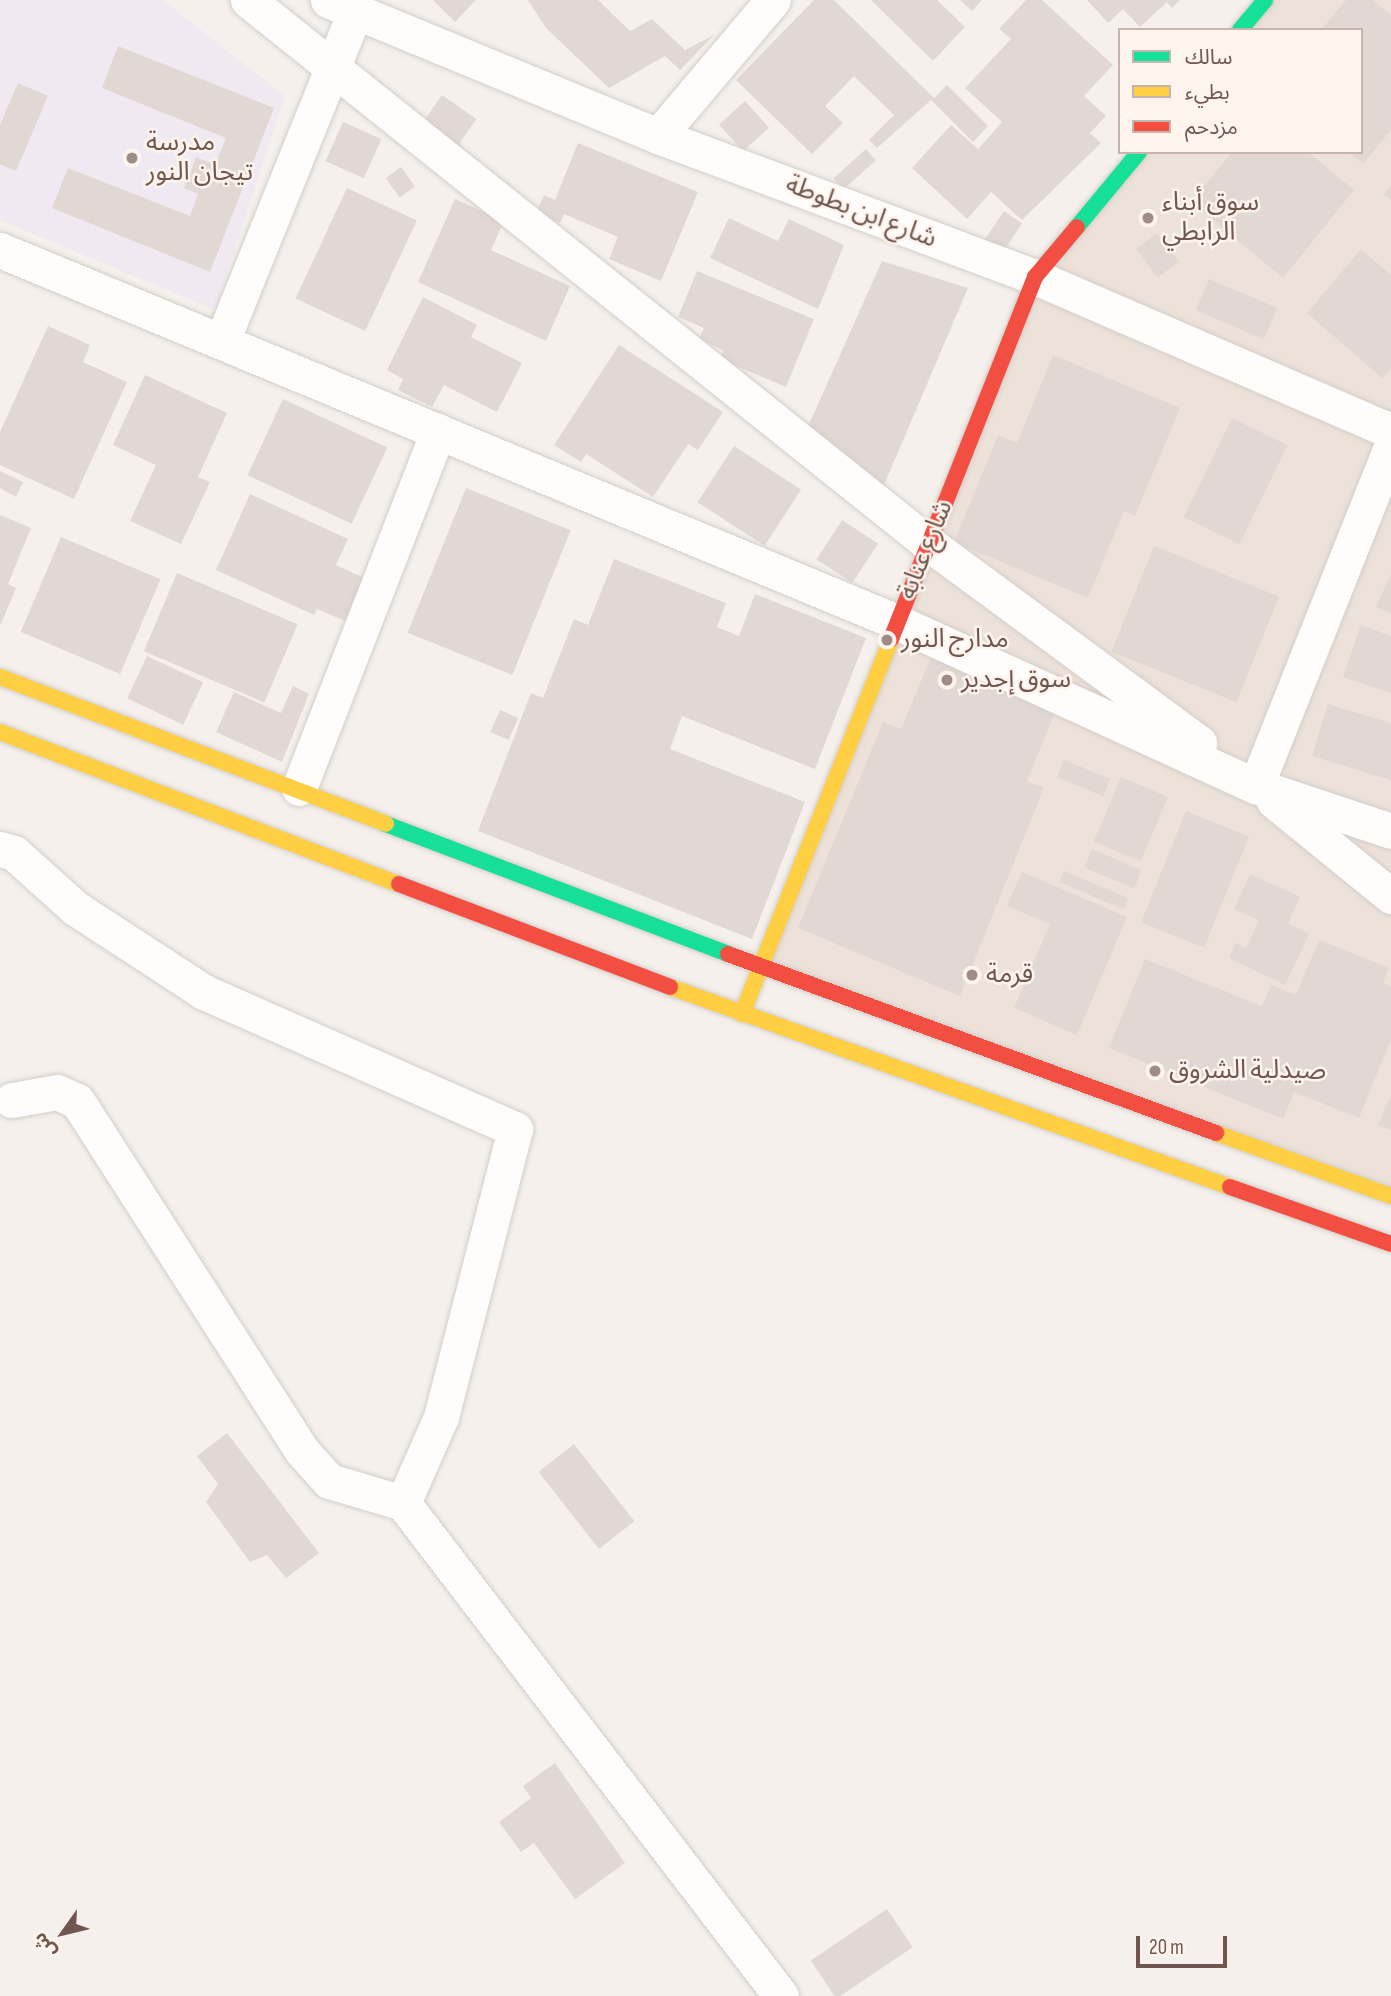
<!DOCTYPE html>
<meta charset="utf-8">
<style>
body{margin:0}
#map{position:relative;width:1391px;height:1996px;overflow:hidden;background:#f5f0eb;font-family:"Sofia Sans Condensed","Noto Sans Arabic",sans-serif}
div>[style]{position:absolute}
.residential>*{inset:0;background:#ede2d9}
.education>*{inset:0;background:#f1e9f1}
.building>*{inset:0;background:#e1d8d4;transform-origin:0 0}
.roads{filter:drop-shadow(0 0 2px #d4cdc9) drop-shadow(0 0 2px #d4cdc9)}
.street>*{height:35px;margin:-17.5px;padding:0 17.5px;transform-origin:17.5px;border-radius:17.5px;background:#fefdfc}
.fast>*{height:16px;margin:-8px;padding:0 8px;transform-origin:8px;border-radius:8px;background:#16e098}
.slow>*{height:16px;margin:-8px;padding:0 8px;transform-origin:8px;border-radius:8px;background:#ffcf43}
.jam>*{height:16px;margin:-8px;padding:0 8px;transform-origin:8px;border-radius:8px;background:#f24e42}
.dots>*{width:19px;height:19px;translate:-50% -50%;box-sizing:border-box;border:4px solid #fdf4ed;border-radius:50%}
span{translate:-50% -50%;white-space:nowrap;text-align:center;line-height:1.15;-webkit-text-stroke:5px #fdf4ed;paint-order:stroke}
.poi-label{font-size:26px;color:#70564f}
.left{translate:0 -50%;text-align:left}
.street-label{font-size:26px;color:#70564f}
.legend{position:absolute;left:1118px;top:28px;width:245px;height:126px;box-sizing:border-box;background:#fdf4ed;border:2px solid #c5b5ae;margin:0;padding:9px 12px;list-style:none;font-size:21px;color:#70564f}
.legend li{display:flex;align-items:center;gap:14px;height:35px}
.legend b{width:35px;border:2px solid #c5b5ae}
.north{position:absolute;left:28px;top:1898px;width:70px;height:70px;-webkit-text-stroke:5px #fdf4ed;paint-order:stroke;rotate:236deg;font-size:19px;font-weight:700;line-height:28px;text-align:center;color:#70564f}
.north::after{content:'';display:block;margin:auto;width:24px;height:32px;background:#70564f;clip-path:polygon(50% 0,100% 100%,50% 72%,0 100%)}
.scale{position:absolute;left:1136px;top:1936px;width:91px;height:32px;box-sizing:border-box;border:4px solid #70564f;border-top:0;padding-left:9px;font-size:21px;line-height:24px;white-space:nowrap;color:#70564f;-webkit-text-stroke:5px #fdf4ed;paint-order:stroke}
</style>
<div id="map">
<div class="residential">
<div style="clip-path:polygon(1271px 0,1391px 0,1391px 1197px,761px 967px,1035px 277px,1141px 152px,1361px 152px,1361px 30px,1246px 30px)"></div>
</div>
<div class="education">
<div style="clip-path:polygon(0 0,163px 0,285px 96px,215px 310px,0 220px)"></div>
</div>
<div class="building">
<div style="clip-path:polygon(433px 0,476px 0,455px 22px)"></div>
<div style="clip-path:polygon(528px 0,598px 0,630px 31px,652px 19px,685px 50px,714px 35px,680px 70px,665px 56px,609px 88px,546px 28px)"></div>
<div style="clip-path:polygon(814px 0,834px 0,934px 98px,947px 85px,988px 126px,973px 142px,931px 100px,877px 148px,869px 140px,894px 115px,854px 76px,825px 106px,843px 123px,812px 154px,736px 80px)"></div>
<div style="clip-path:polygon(871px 0,937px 0,965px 27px,933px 61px)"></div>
<div style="clip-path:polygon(960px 0,982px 0,972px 11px)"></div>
<div style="clip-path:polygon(1026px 0,1042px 0,1113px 65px,1084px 96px,1106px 116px,1090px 133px,1101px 143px,1022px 220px,991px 192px,967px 219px,912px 168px,951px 125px,978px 149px,1002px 122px,965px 88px,1011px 39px,999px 29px)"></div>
<div style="clip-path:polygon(1087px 0,1180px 0,1172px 8px,1167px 2px,1140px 27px,1123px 9px,1108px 23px)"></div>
<div style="clip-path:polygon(1346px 0,1373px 0,1391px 15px,1391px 130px,1363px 164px,1349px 152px,1361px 152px,1361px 30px,1321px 30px)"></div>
<div style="clip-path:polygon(118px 46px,274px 108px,210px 272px,52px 208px,68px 168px,190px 216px,198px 194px,184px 188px,196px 157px,215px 165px,226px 138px,102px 88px)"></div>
<div style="clip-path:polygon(18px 83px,48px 96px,16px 171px,0 164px,0 125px)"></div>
<div style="left:442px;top:95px;width:42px;height:34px;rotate:35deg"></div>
<div style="left:745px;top:101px;width:36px;height:35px;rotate:48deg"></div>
<div style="left:343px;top:122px;width:42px;height:43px;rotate:24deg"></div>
<div style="clip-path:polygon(578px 143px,698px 192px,661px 281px,609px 259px,618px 237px,564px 214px,560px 223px,536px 213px,544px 195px,555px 200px)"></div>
<div style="left:866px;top:149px;width:15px;height:44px;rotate:48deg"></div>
<div style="clip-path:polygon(1232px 152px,1308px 152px,1354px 190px,1283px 278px,1191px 202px)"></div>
<div style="left:401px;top:167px;width:24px;height:19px;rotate:54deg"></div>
<div style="clip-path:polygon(1391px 186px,1391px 200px,1384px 194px)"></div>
<div style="left:347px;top:188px;width:77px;height:122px;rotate:25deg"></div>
<div style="clip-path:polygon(455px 199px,504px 221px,491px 250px,570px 286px,546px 341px,418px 282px)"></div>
<div style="left:1004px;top:211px;width:22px;height:39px;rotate:34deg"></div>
<div style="clip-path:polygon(729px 218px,778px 241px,789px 219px,844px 245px,818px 309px,710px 258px)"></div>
<div style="left:1157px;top:233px;width:36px;height:26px;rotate:53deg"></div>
<div style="clip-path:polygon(1361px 249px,1391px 275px,1391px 368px,1382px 378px,1307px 313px)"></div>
<div style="clip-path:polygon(882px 261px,968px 288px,881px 492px,806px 431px)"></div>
<div style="clip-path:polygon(697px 271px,814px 319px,786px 387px,720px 359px,723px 350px,699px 339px,704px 328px,678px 317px)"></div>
<div style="left:1209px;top:279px;width:74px;height:34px;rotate:23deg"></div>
<div style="clip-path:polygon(423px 297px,477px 325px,471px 337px,522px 363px,497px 412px,444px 385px,432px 407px,398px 390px,403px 379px,387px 370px)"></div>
<div style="clip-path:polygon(48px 326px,90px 345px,83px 362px,127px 382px,74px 499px,0 465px,0 432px)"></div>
<div style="clip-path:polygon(619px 345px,723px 412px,698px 450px,688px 444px,653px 497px,586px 454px,581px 462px,554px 445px)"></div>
<div style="clip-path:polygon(1053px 355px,1180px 408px,1135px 516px,1124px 511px,1088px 598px,954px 542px,998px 435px,1017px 443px)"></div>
<div style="clip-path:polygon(145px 375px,227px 413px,198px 477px,210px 482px,181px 544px,130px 521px,156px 465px,113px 445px)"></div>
<div style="left:283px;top:399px;width:115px;height:84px;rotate:25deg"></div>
<div style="left:1232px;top:418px;width:62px;height:110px;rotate:26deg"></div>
<div style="left:734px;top:446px;width:80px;height:67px;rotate:33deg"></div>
<div style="clip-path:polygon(0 471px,23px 482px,16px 497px,0 488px)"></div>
<div style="left:466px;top:488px;width:113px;height:156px;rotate:22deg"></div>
<div style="clip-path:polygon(250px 494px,348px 539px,336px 565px,364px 578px,345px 621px,317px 609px,314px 615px,216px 570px)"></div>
<div style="clip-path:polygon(0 515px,31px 528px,8px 584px,16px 588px,0 626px)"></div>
<div style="left:842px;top:520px;width:43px;height:47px;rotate:33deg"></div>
<div style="left:61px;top:537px;width:108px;height:103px;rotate:23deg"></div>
<div style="left:1154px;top:546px;width:135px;height:114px;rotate:22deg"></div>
<div style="clip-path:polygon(614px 559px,726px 603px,717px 627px,739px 636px,755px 594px,866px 638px,815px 769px,682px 716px,670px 749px,805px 802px,752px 939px,478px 831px,531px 693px,543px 698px,574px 619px,588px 625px)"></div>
<div style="left:177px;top:573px;width:131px;height:85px;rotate:23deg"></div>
<div style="clip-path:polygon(1391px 574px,1391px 614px,1376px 607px)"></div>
<div style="clip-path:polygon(1361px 625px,1391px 636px,1391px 693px,1343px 677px)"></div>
<div style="left:147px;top:656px;width:62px;height:47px;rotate:25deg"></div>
<div style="clip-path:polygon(931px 657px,1056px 710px,1027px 781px,1044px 788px,960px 996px,798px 928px,883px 722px,901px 729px)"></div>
<div style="clip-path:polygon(293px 686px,309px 694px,282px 762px,216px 732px,234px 692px,281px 713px)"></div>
<div style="clip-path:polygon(1328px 704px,1391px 723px,1391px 780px,1312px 756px)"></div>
<div style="left:500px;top:710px;width:20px;height:24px;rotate:24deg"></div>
<div style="left:1064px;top:760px;width:50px;height:19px;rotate:22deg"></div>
<div style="left:1121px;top:777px;width:51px;height:70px;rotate:23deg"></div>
<div style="left:1186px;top:811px;width:68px;height:120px;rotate:22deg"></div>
<div style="left:1092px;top:849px;width:54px;height:20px;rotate:23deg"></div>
<div style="left:1064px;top:871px;width:70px;height:12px;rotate:23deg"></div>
<div style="clip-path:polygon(1022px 872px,1127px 917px,1077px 1035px,1014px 1008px,1050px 924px,1007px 906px)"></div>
<div style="clip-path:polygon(1250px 874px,1300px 897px,1288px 924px,1309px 934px,1285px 985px,1229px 958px,1236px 943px,1246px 948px,1259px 920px,1234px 909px)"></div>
<div style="clip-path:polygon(1319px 940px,1389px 968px,1383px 983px,1391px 987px,1391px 1039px,1359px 1118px,1294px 1092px,1283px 1119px,1109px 1048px,1145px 959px,1262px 1006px,1271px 985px,1296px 995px)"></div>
<div style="clip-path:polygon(1391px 1095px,1391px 1130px,1378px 1125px)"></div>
<div style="clip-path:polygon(227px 1433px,319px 1553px,286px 1578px,267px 1555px,250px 1562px,206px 1502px,218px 1484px,197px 1456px)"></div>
<div style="left:574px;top:1444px;width:98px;height:45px;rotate:52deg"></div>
<div style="clip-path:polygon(555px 1763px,625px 1863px,575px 1899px,534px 1843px,521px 1852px,499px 1822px,531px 1798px,523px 1786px)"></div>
<div style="left:887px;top:1909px;width:46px;height:92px;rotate:56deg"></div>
</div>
<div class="roads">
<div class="street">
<div style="left:248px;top:0;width:870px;rotate:38.61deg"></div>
<div style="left:928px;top:543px;width:337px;rotate:36.4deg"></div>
<div style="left:328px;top:0;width:357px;rotate:22.4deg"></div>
<div style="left:658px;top:136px;width:403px;rotate:20.5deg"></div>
<div style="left:1035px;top:277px;width:388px;rotate:23.4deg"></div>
<div style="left:658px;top:136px;width:178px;rotate:-49.8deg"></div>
<div style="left:0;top:250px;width:971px;rotate:22.52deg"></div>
<div style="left:897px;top:622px;width:395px;rotate:24.6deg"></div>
<div style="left:1256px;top:786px;width:142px;rotate:18.4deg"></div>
<div style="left:222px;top:341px;width:355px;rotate:-68deg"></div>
<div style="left:1256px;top:786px;width:365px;rotate:-68.3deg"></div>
<div style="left:299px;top:788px;width:383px;rotate:-68.7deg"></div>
<div style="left:1274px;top:801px;width:151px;rotate:39.1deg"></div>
<div style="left:0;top:849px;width:15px;rotate:16deg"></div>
<div style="left:14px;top:853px;width:82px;rotate:42deg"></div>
<div style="left:75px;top:908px;width:154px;rotate:33.1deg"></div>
<div style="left:204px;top:992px;width:340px;rotate:23.8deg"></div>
<div style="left:515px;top:1129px;width:297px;rotate:104.4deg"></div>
<div style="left:441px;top:1417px;width:94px;rotate:113.8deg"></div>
<div style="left:403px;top:1503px;width:77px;rotate:-163.4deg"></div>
<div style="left:329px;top:1481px;width:40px;rotate:-132deg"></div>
<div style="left:302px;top:1451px;width:416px;rotate:-122.7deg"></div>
<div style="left:77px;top:1101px;width:22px;rotate:-156deg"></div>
<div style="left:57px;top:1092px;width:46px;rotate:169.9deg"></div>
<div style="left:403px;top:1503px;width:621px;rotate:52.52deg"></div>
</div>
<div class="fast">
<div style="left:1240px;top:30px;width:39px;rotate:-50deg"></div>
<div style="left:1077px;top:227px;width:97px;rotate:-50.4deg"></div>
<div style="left:386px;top:824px;width:366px;rotate:20.8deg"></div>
</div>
<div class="slow">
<div style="left:0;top:677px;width:413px;rotate:20.8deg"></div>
<div style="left:0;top:732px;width:427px;rotate:20.9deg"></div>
<div style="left:670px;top:987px;width:595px;rotate:19.65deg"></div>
<div style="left:742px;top:1014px;width:404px;rotate:-68.3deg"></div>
<div style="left:1216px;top:1133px;width:186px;rotate:19.8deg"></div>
</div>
<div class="jam">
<div style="left:891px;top:639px;width:390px;rotate:-68.3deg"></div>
<div style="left:1035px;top:277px;width:65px;rotate:-50deg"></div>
<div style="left:399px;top:884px;width:290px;rotate:20.8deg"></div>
<div style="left:728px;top:954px;width:520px;rotate:20.14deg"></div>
<div style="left:1230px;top:1187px;width:171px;rotate:19.5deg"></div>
</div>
</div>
<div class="dots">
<div style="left:132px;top:158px;background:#9f8c86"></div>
<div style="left:1148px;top:218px;background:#9f8c86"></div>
<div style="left:887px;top:640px;background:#9f8c86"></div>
<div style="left:947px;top:680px;background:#9f8c86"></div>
<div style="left:972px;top:975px;background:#9f8c86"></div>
<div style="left:1155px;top:1071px;background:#9f8c86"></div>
</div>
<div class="poi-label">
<span class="left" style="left:146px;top:158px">مدرسة<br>تيجان النور</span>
<span class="left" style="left:1162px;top:218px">سوق أبناء<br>الرابطي</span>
<span class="left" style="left:901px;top:640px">مدارج النور</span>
<span class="left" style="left:961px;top:680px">سوق إجدير</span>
<span class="left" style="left:986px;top:975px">قرمة</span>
<span class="left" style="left:1169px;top:1071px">صيدلية الشروق</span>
</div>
<div class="street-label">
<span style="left:861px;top:212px;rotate:21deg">شارع ابن بطوطة</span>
<span style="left:926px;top:550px;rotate:-68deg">شارع عنابة</span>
</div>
<ul class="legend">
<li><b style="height:9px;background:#16e098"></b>سالك</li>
<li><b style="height:9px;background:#ffcf43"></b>بطيء</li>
<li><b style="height:9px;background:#f24e42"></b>مزدحم</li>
</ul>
<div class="north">ش</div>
<div class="scale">20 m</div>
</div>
